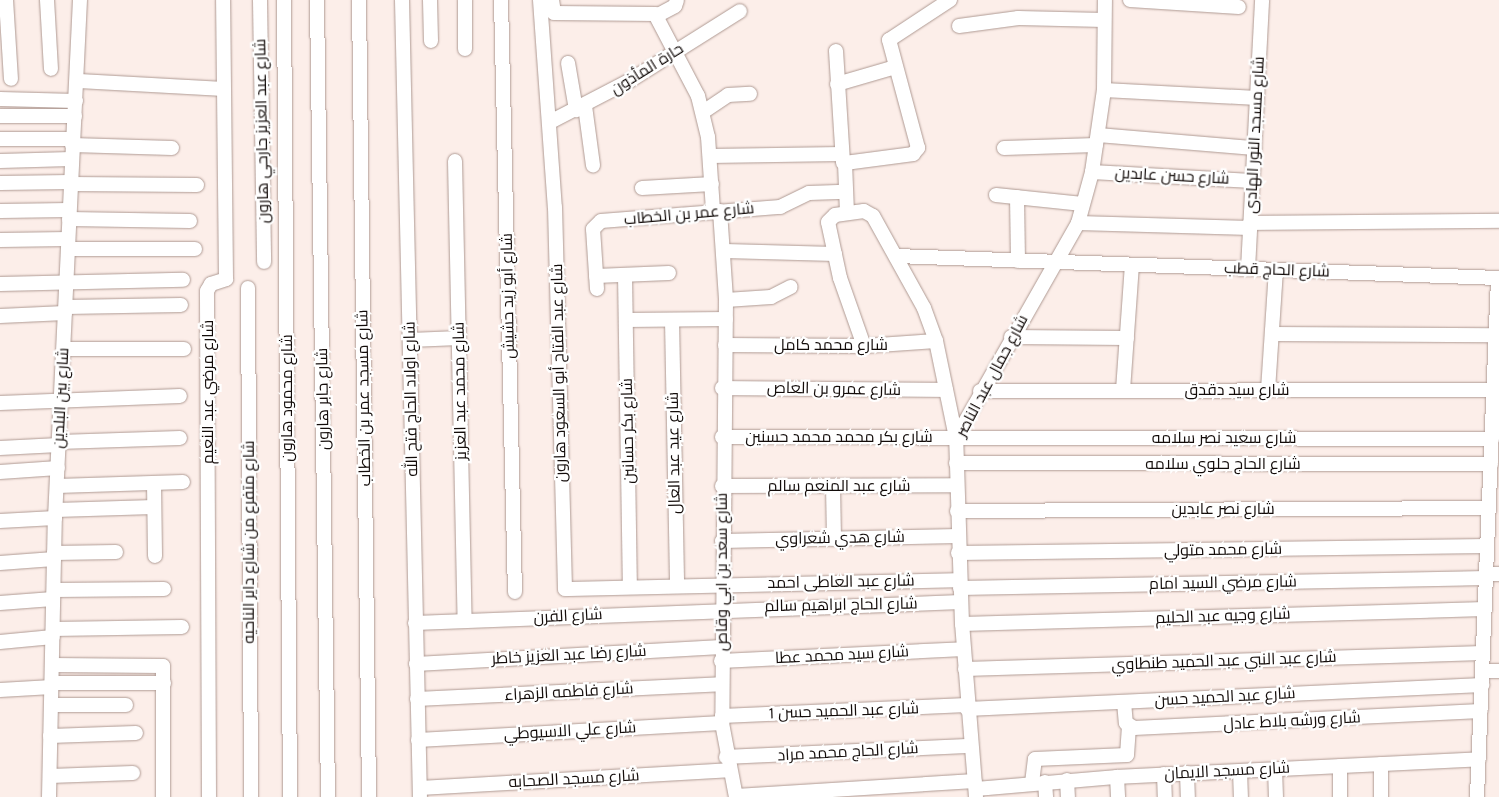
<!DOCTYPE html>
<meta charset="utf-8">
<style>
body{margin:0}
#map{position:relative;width:1499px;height:797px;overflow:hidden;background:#fceee9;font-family:Karla,Cairo,sans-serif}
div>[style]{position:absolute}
.roads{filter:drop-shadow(0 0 1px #af9a93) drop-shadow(0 0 1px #af9a93)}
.street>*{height:14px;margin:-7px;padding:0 7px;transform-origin:7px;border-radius:7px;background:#fff}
span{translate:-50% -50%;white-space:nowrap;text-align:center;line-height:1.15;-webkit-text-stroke:4.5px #fff;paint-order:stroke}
.street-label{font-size:16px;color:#130c0a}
</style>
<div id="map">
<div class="roads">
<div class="street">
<div style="left:6px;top:0;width:79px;rotate:86.4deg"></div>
<div style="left:47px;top:0;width:69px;rotate:86.7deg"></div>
<div style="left:260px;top:0;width:262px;rotate:89.1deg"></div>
<div style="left:284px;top:0;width:797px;rotate:89.57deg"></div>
<div style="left:317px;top:0;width:797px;rotate:89.21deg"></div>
<div style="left:359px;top:0;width:797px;rotate:89.28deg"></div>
<div style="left:402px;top:0;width:797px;rotate:88.71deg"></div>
<div style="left:430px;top:0;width:41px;rotate:88.6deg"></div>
<div style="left:465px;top:0;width:49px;rotate:90deg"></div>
<div style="left:501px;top:0;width:592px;rotate:88.65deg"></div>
<div style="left:540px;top:0;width:208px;rotate:85.9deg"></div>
<div style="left:555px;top:207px;width:382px;rotate:88.5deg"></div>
<div style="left:565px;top:589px;width:395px;rotate:-1.3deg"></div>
<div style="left:552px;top:0;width:13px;rotate:81deg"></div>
<div style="left:554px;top:13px;width:102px;rotate:0.6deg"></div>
<div style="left:677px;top:0;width:6px;rotate:108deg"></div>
<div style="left:675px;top:6px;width:21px;rotate:152deg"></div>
<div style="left:656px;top:16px;width:90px;rotate:62.3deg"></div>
<div style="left:698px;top:96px;width:42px;rotate:76.3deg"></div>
<div style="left:708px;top:137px;width:74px;rotate:86.1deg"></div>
<div style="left:1130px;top:0;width:109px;rotate:3.7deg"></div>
<div style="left:959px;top:26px;width:60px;rotate:-7.7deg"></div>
<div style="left:1018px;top:18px;width:86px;rotate:1.3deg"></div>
<div style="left:836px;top:51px;width:112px;rotate:86.4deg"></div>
<div style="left:568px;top:63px;width:48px;rotate:80.3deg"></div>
<div style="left:79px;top:81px;width:145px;rotate:3.2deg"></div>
<div style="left:837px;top:84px;width:60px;rotate:-16.3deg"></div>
<div style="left:1104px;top:90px;width:153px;rotate:3deg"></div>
<div style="left:0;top:99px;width:76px;rotate:1.5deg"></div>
<div style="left:585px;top:106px;width:60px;rotate:82.3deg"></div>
<div style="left:703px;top:112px;width:30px;rotate:-34deg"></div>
<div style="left:728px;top:95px;width:22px;rotate:-3deg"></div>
<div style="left:0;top:116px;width:75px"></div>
<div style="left:550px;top:122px;width:89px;rotate:-27.4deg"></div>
<div style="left:629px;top:81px;width:131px;rotate:-32.2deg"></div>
<div style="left:1098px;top:135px;width:157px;rotate:4.8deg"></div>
<div style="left:0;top:139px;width:72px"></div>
<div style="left:72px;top:145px;width:100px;rotate:1.7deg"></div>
<div style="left:1004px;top:148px;width:92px;rotate:-1.9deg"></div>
<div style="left:710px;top:156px;width:132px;rotate:-0.9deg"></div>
<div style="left:0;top:161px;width:71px;rotate:-1.6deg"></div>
<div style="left:455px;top:161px;width:460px;rotate:88.8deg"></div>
<div style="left:1092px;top:172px;width:160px;rotate:3.2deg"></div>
<div style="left:0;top:183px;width:70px;rotate:-0.8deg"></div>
<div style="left:70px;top:184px;width:127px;rotate:0.5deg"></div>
<div style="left:642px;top:188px;width:70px;rotate:-3.3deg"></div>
<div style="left:996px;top:195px;width:87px;rotate:5.9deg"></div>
<div style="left:1017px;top:197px;width:64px;rotate:89.1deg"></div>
<div style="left:0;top:211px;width:69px;rotate:-0.8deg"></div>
<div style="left:720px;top:211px;width:89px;rotate:86.1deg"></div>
<div style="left:726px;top:300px;width:423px;rotate:90.5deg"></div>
<div style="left:722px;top:723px;width:75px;rotate:79.3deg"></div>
<div style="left:847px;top:213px;width:50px;rotate:-92.3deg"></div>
<div style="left:845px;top:163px;width:69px;rotate:-7.5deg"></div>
<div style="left:913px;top:154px;width:8px;rotate:-50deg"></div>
<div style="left:918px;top:148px;width:112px;rotate:-105deg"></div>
<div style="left:889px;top:40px;width:73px;rotate:-33.3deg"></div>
<div style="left:69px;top:219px;width:121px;rotate:0.9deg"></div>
<div style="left:1078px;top:223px;width:172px;rotate:1.7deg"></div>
<div style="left:1250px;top:223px;width:249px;rotate:-0.5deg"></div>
<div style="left:0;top:240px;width:68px;rotate:-0.8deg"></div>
<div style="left:68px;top:249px;width:127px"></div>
<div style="left:725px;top:251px;width:110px;rotate:1.6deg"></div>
<div style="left:896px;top:256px;width:603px;rotate:2.09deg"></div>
<div style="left:1248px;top:269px;width:269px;rotate:-87deg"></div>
<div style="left:625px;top:275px;width:312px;rotate:89.1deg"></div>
<div style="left:596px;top:276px;width:73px;rotate:-2.4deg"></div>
<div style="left:0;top:284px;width:183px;rotate:-1.3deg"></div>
<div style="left:248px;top:288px;width:509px;rotate:89.66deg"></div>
<div style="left:597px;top:289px;width:60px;rotate:-93.8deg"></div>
<div style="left:593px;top:229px;width:11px;rotate:-45deg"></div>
<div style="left:601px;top:221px;width:180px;rotate:-4.5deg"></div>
<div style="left:780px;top:207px;width:32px;rotate:-26deg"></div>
<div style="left:809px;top:193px;width:36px;rotate:-2deg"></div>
<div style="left:726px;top:300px;width:45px;rotate:-3.8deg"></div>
<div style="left:771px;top:297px;width:22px;rotate:-27deg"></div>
<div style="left:66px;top:307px;width:115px;rotate:-1deg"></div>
<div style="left:0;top:316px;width:65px;rotate:-2.6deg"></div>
<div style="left:626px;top:320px;width:100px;rotate:-0.6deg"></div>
<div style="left:672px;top:320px;width:266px;rotate:88.9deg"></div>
<div style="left:1272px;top:334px;width:224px;rotate:0.3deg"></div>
<div style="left:1011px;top:337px;width:116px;rotate:0.5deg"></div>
<div style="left:410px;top:340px;width:49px;rotate:-2.3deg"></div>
<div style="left:725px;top:345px;width:139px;rotate:0.4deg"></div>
<div style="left:864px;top:346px;width:72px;rotate:-4deg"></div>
<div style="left:864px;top:346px;width:72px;rotate:-109.4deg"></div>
<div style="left:840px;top:278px;width:57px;rotate:-102.1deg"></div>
<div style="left:828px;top:222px;width:10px;rotate:-45deg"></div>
<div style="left:835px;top:215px;width:29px;rotate:-8deg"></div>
<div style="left:864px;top:211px;width:10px;rotate:29deg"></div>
<div style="left:873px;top:216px;width:105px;rotate:61deg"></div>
<div style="left:924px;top:308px;width:35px;rotate:70deg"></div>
<div style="left:936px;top:341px;width:99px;rotate:78.3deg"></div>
<div style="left:64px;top:349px;width:120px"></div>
<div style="left:722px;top:388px;width:224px;rotate:0.5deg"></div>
<div style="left:1123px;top:390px;width:125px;rotate:-85.9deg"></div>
<div style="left:1268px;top:390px;width:120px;rotate:-86.2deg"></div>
<div style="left:980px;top:391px;width:514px;rotate:-0.11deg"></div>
<div style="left:0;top:403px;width:180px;rotate:-2.2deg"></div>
<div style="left:722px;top:437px;width:770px;rotate:0.15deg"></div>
<div style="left:59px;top:442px;width:121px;rotate:-1.9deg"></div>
<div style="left:0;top:448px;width:59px;rotate:-2.9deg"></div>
<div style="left:956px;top:463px;width:535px;rotate:0.11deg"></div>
<div style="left:0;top:472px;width:58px;rotate:-3.9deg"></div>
<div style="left:154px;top:483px;width:73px;rotate:89.2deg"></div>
<div style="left:57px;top:486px;width:126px;rotate:-1.8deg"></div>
<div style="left:722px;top:486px;width:234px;rotate:-0.2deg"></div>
<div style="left:833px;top:486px;width:53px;rotate:88.9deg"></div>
<div style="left:56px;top:510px;width:98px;rotate:-1.8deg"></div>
<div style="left:957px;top:511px;width:532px;rotate:-0.32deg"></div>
<div style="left:0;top:521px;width:55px;rotate:-3.1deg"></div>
<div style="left:722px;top:541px;width:236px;rotate:-1.2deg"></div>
<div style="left:54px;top:553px;width:62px;rotate:-0.9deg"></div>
<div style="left:958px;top:553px;width:529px;rotate:-0.76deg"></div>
<div style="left:0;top:563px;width:54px;rotate:-4.2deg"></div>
<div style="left:1486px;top:574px;width:13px"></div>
<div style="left:960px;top:588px;width:526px;rotate:-1.09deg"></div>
<div style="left:54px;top:590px;width:110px;rotate:-0.5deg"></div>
<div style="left:0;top:603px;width:53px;rotate:-4.3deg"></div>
<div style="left:415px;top:623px;width:546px;rotate:-2.2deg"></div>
<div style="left:962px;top:624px;width:523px;rotate:-1.64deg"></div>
<div style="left:53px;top:629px;width:129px;rotate:-0.9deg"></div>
<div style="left:0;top:642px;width:53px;rotate:-5.4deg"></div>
<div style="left:721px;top:661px;width:243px;rotate:-2.8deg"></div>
<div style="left:416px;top:664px;width:306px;rotate:-3.2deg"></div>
<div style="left:52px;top:665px;width:111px;rotate:0.5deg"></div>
<div style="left:163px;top:666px;width:131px;rotate:90deg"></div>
<div style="left:965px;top:669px;width:518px;rotate:-1.77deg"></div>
<div style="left:1482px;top:671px;width:17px"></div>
<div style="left:52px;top:683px;width:112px"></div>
<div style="left:0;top:690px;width:52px;rotate:-3.3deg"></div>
<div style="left:417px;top:699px;width:304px;rotate:-2.8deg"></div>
<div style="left:1124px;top:702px;width:21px;rotate:85deg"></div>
<div style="left:1126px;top:723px;width:9px;rotate:32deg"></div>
<div style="left:1134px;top:728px;width:347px;rotate:-2.8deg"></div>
<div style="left:51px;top:705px;width:75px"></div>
<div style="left:967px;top:709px;width:516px;rotate:-2.67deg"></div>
<div style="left:722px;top:716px;width:245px;rotate:-2.6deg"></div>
<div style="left:50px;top:736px;width:86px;rotate:-2deg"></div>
<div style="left:418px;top:740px;width:304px;rotate:-3.2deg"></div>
<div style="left:726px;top:757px;width:245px;rotate:-2.6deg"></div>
<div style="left:1381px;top:764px;width:33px;rotate:90deg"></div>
<div style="left:1340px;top:766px;width:31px;rotate:90deg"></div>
<div style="left:1275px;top:769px;width:28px;rotate:88deg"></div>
<div style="left:1240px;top:771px;width:26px;rotate:88deg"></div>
<div style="left:1187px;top:773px;width:24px;rotate:88deg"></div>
<div style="left:1164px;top:774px;width:23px;rotate:88deg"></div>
<div style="left:50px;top:776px;width:83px;rotate:-2.1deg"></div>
<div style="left:1117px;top:777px;width:20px;rotate:87deg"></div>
<div style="left:1067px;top:780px;width:17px;rotate:87deg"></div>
<div style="left:1045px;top:782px;width:15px;rotate:86deg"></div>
<div style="left:1032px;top:783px;width:24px;rotate:-83deg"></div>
<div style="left:1035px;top:759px;width:92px;rotate:-2.5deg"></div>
<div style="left:1127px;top:755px;width:29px;rotate:-86deg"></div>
<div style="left:420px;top:788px;width:309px;rotate:-3.3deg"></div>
<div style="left:976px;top:789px;width:142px;rotate:-4.9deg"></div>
<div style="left:1117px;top:777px;width:362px;rotate:-2.8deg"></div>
<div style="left:736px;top:796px;width:239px;rotate:-3.6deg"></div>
<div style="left:49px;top:797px;width:279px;rotate:-88.8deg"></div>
<div style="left:55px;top:518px;width:519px;rotate:-87.24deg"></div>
<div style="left:209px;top:797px;width:506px;rotate:-90.23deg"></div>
<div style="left:207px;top:291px;width:8px;rotate:-60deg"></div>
<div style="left:211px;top:284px;width:16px;rotate:-18deg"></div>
<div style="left:226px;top:279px;width:279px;rotate:-90.6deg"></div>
<div style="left:976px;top:797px;width:174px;rotate:-94.6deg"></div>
<div style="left:962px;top:624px;width:186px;rotate:-91.8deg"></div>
<div style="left:956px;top:438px;width:247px;rotate:-60.4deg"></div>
<div style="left:1078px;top:223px;width:53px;rotate:-74.6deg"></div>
<div style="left:1092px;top:172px;width:83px;rotate:-81.7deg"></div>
<div style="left:1104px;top:90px;width:90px;rotate:-89.4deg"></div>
<div style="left:1477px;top:797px;width:519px;rotate:-87.68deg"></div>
</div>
</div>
<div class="street-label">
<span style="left:647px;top:69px;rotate:-32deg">حارة المأذون</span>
<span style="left:262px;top:131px;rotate:-91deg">شارع عبد العزيز جارحي هارون</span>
<span style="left:1255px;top:135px;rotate:-87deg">شارع مسجد النور الهادى</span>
<span style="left:1172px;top:176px;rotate:3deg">شارع حسن عابدين</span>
<span style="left:689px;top:214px;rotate:-5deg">شارع عمر بن الخطاب</span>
<span style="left:1277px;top:270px;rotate:2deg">شارع الحاج قطب</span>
<span style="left:508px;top:296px;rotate:-91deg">شارع أبو زيد حشيش</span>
<span style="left:831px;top:345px">شارع محمد كامل</span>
<span style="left:559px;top:373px;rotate:-91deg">شارع عبد الفتاح أبو السعود هارون</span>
<span style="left:992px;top:376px;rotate:-62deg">شارع جمال عبد الناصر</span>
<span style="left:834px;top:389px;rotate:1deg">شارع عمرو بن العاص</span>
<span style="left:1237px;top:390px">شارع سيد دقدق</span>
<span style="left:460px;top:391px;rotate:-91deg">شارع محمد عبد العزيز</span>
<span style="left:208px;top:392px;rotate:-90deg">شارع مرضي عبد النعيم</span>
<span style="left:61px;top:398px;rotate:-87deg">شارع بين البلدين</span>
<span style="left:287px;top:398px;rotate:-90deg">شارع محمود هارون</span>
<span style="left:364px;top:398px;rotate:-91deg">شارع مسجد عمر بن الخطاب</span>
<span style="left:323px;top:399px;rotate:-91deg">شارع جابر هارون</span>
<span style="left:411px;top:399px;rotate:-91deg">شارع اولاد الحاج فتح الله</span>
<span style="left:628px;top:431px;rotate:-91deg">شارع بكر حسانين</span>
<span style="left:839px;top:437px">شارع بكر محمد محمد حسنين</span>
<span style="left:1224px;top:438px">شارع سعيد نصر سلامه</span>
<span style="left:674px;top:453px;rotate:-91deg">شارع عيد عبد العال</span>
<span style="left:1223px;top:464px">شارع الحاج حلوي سلامه</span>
<span style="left:839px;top:486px">شارع عبد المنعم سالم</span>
<span style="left:1223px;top:509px">شارع نصر عابدين</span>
<span style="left:840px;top:538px;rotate:-1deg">شارع هدي شعراوي</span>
<span style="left:249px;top:542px;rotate:-90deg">شارع متفرع من شارع داير الناحيه</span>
<span style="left:1223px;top:550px;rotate:-1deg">شارع محمد متولي</span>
<span style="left:722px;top:572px;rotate:-90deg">شارع سعد بن ابي وقاص</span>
<span style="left:841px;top:582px;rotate:-1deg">شارع عبد العاطى احمد</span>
<span style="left:1223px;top:583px;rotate:-1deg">شارع مرضي السيد امام</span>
<span style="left:841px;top:605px;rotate:-1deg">شارع الحاج ابراهيم سالم</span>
<span style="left:568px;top:616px;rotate:-3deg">شارع الفرن</span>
<span style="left:1223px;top:616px;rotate:-2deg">شارع وجيه عبد الحليم</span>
<span style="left:569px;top:655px;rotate:-3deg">شارع رضا عبد العزيز خاطر</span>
<span style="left:842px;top:655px;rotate:-3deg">شارع سيد محمد عطا</span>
<span style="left:1224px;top:661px;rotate:-2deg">شارع عبد النبي عبد الحميد طنطاوي</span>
<span style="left:569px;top:692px;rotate:-3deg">شارع فاطمه الزهراء</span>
<span style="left:1225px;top:697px;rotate:-3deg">شارع عبد الحميد حسن</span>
<span style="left:844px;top:711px;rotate:-2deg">شارع عبد الحميد حسن 1</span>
<span style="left:1292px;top:721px;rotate:-3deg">شارع ورشه بلاط عادل</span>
<span style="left:570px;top:731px;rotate:-3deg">شارع علي الاسيوطي</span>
<span style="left:848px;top:752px;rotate:-3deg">شارع الحاج محمد مراد</span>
<span style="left:1227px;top:771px;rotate:-3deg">شارع مسجد الايمان</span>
<span style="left:574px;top:779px;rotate:-3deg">شارع مسجد الصحابه</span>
</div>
</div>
